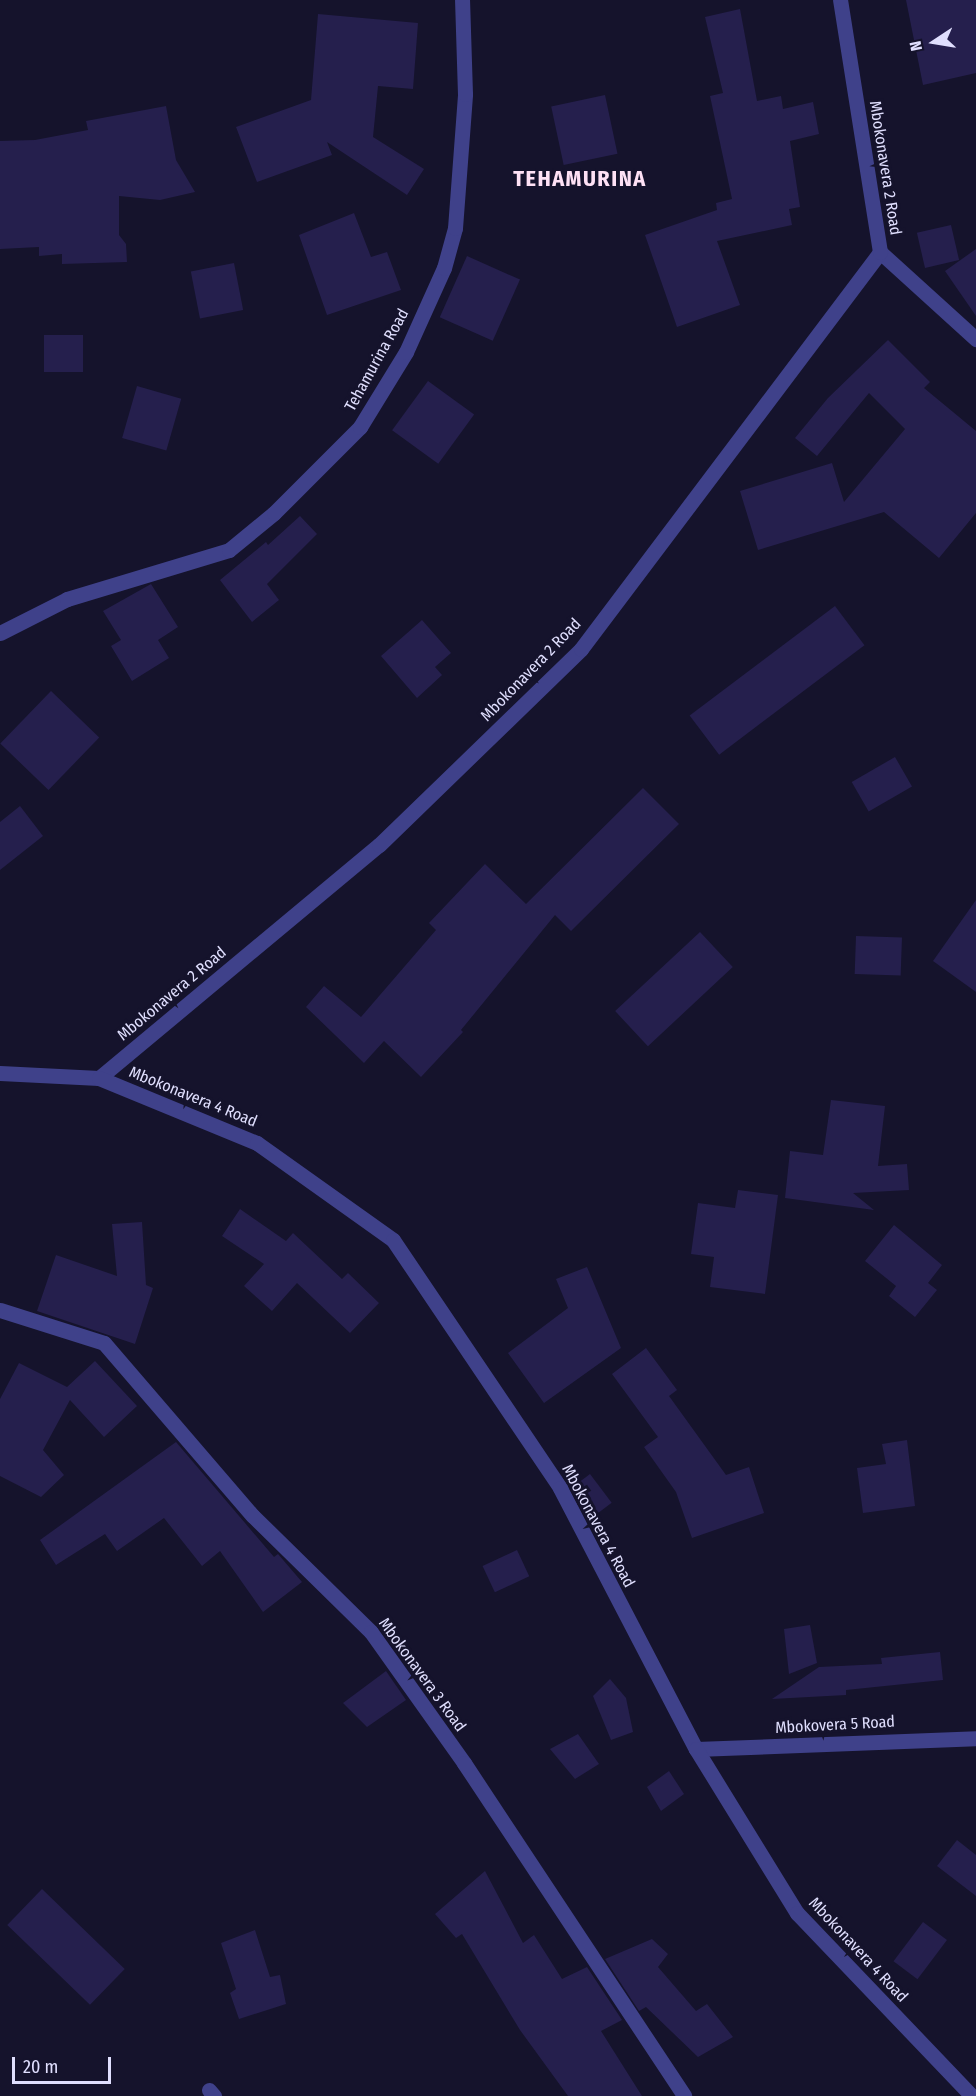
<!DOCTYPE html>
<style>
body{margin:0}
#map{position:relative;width:976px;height:2096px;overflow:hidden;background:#15132c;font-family:"Fira Sans Condensed",sans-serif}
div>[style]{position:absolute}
.building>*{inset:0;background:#251f4d;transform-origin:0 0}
.minor>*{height:15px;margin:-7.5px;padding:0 7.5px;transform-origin:7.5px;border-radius:7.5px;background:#3f418a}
.tertiary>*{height:15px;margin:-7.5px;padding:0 7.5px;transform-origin:7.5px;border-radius:7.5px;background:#3f418a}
span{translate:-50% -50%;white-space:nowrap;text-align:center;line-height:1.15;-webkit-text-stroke:6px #15132c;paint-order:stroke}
.street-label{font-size:16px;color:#e0dffe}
.district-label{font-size:22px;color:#fee1f5;font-weight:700;letter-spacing:1.5px}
.north{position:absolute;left:904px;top:12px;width:60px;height:60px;-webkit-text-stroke:4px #15132c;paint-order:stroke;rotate:258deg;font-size:16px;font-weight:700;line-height:24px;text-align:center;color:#e0dffe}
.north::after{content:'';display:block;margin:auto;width:21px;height:27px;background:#e0dffe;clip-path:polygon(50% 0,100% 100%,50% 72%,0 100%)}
.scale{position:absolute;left:12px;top:2057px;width:99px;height:27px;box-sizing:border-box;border:3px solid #e0dffe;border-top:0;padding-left:8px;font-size:18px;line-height:21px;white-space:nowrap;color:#e0dffe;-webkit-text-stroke:4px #15132c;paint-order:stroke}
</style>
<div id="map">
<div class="building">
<div style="clip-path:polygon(906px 0,976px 0,976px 73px,923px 85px)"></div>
<div style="clip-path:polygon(740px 9px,757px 101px,781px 96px,783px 109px,813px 102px,819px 134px,790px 141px,800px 207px,789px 209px,792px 225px,717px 241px,740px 305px,677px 327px,645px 235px,717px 210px,716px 203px,732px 199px,710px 96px,723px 93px,705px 17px)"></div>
<div style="clip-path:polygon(318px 14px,418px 23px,413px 89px,378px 86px,373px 137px,424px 169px,407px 195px,327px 142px,332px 155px,257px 182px,236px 127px,311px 100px)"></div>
<div style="left:605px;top:95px;width:60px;height:55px;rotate:78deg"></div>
<div style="clip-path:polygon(166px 106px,176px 160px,195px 192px,160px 200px,119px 196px,119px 235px,126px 244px,127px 262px,62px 264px,62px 254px,39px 256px,39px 247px,0 249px,0 141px,35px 140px,88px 130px,86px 121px)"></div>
<div style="clip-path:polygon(354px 213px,371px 257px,387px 252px,401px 290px,327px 315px,299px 235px)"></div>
<div style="left:951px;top:225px;width:36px;height:35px;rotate:77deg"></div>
<div style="clip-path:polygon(976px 249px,976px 316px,945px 271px)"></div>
<div style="left:467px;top:256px;width:58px;height:67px;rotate:24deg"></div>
<div style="left:234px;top:263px;width:48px;height:44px;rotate:79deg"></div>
<div style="left:44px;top:335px;width:39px;height:37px"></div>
<div style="clip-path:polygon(888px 340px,930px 382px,924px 388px,976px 431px,976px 513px,939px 558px,884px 512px,758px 550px,740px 491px,832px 463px,844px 502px,905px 429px,869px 393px,817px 456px,795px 438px,828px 398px)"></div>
<div style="left:428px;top:381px;width:57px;height:61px;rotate:36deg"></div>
<div style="left:137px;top:386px;width:46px;height:54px;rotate:16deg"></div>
<div style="clip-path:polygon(300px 516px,317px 534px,267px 584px,279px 600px,252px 622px,220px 580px,266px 542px,268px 545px)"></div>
<div style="clip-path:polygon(151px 584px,178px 627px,158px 640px,169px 658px,132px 681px,111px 646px,121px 640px,103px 611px)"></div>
<div style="left:835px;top:606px;width:49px;height:182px;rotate:53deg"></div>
<div style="clip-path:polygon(422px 620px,451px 653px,435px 667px,442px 675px,417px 698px,381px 656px)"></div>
<div style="left:51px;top:691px;width:67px;height:73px;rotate:44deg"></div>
<div style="left:895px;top:757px;width:34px;height:50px;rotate:60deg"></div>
<div style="clip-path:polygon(643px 788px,679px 824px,571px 931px,555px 915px,461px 1030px,463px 1032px,421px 1077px,384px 1041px,364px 1063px,306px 1007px,324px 986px,361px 1017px,436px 930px,429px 923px,485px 864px,526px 904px)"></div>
<div style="clip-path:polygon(20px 806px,43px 836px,0 870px,0 822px)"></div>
<div style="clip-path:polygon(976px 900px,976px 992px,933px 961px)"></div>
<div style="left:700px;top:932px;width:48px;height:116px;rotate:47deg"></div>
<div style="left:856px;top:936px;width:46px;height:38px;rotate:2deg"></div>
<div style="clip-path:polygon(831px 1100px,885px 1106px,878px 1166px,907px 1164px,909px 1190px,853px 1193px,874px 1210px,785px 1198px,790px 1151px,823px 1155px)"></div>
<div style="clip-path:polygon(738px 1190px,778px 1195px,765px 1294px,710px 1287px,714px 1257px,691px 1254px,698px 1203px,735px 1208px)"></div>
<div style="clip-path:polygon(240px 1209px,286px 1241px,293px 1233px,342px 1279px,348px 1273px,379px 1303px,350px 1333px,297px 1283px,272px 1311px,244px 1286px,264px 1264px,222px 1236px)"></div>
<div style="clip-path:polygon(142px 1222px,146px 1285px,153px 1288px,135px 1344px,37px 1311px,56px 1255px,117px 1276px,112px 1224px)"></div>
<div style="clip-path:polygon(894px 1225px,942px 1265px,928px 1283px,937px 1290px,915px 1317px,889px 1296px,896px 1286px,865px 1261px)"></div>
<div style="clip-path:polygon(587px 1267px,621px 1348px,544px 1403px,508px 1353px,568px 1308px,556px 1279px)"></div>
<div style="clip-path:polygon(646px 1348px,677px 1390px,669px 1396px,726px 1475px,749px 1467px,764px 1513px,692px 1538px,676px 1492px,644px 1447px,658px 1437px,612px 1374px)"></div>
<div style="clip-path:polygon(95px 1361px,137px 1406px,104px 1437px,70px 1400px,43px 1450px,64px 1475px,41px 1497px,0 1476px,0 1399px,19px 1363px,67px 1387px)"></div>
<div style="clip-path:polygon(907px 1440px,915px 1506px,863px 1513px,857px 1468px,886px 1464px,882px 1444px)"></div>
<div style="clip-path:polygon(176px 1442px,274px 1557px,278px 1554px,302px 1582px,263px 1612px,220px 1551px,202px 1566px,164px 1518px,117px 1551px,105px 1534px,56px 1565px,40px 1540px)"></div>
<div style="left:590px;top:1474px;width:36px;height:24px;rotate:53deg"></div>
<div style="left:517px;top:1550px;width:29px;height:38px;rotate:65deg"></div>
<div style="clip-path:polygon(810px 1625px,817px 1663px,789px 1674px,784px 1629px)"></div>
<div style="clip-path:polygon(940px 1652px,943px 1680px,846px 1690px,846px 1695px,772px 1699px,819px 1667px,882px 1664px,881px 1658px)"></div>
<div style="clip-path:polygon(386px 1671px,406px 1700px,367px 1727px,343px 1703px)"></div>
<div style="clip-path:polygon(610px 1679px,626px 1698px,633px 1732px,611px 1740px,593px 1696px)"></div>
<div style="clip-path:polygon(578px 1734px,599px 1764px,575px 1779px,550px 1749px)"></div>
<div style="clip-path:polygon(669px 1771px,684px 1794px,661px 1811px,647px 1787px)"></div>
<div style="clip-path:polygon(957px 1840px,976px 1855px,976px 1896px,937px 1866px)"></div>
<div style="clip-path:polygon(485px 1871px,523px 1943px,534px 1935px,562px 1979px,587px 1967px,622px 2020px,601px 2031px,642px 2096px,568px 2096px,520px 2030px,462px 1934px,456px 1938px,435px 1914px)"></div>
<div style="left:42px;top:1889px;width:115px;height:50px;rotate:44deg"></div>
<div style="left:923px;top:1922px;width:30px;height:49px;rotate:37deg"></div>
<div style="clip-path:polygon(255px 1930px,270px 1977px,280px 1975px,286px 2004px,239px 2019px,230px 1993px,236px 1989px,221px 1943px)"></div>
<div style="clip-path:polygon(652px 1939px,668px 1954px,658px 1967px,696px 2011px,707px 2004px,733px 2037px,698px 2057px,646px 2007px,639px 2011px,605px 1959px)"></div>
</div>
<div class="minor">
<div style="left:880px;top:252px;width:130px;rotate:42.2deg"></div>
<div style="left:0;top:633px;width:75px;rotate:-26.9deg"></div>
<div style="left:67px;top:599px;width:169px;rotate:-16.8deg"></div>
<div style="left:229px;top:550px;width:58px;rotate:-39.4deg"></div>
<div style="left:274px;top:513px;width:122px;rotate:-45deg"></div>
<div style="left:360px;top:427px;width:88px;rotate:-58.5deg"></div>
<div style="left:406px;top:352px;width:92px;rotate:-65.7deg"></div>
<div style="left:444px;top:268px;width:41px;rotate:-74.6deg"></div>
<div style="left:455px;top:228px;width:134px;rotate:-85.7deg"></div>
<div style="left:465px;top:94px;width:94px;rotate:-91.8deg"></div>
<div style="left:99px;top:1078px;width:364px;rotate:-39.8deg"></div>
<div style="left:379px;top:845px;width:281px;rotate:-44.1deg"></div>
<div style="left:581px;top:649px;width:497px;rotate:-53deg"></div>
<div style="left:880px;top:252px;width:255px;rotate:-99deg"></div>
<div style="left:0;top:1310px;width:109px;rotate:17.6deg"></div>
<div style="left:104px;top:1343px;width:228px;rotate:49.3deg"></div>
<div style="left:253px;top:1516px;width:165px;rotate:44.5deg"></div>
<div style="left:371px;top:1632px;width:161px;rotate:54.6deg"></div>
<div style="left:464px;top:1763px;width:399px;rotate:56.5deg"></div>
<div style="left:696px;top:1749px;width:280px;rotate:-2.2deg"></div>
<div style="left:209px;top:2090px;width:8px;rotate:50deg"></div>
</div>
<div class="tertiary">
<div style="left:0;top:1073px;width:99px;rotate:2.9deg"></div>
<div style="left:99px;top:1078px;width:171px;rotate:22.4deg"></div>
<div style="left:257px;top:1143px;width:167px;rotate:35.5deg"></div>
<div style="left:393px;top:1240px;width:299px;rotate:56deg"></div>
<div style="left:560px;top:1488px;width:294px;rotate:62.5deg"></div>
<div style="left:696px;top:1749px;width:193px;rotate:58.4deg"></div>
<div style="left:797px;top:1913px;width:253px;rotate:46.3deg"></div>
</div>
<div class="street-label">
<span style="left:885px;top:168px;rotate:81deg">Mbokonavera 2 Road</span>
<span style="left:377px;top:360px;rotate:-61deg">Tehamurina Road</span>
<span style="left:531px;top:670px;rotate:-46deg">Mbokonavera 2 Road</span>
<span style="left:172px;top:994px;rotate:-40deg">Mbokonavera 2 Road</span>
<span style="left:193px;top:1097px;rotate:22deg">Mbokonavera 4 Road</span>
<span style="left:598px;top:1526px;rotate:62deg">Mbokonavera 4 Road</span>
<span style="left:422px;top:1675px;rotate:54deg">Mbokonavera 3 Road</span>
<span style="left:835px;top:1725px;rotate:-3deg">Mbokovera 5 Road</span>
<span style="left:858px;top:1950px;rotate:47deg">Mbokonavera 4 Road</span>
</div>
<div class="district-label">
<span style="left:580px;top:179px">TEHAMURINA</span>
</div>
<div class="north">N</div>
<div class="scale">20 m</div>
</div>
